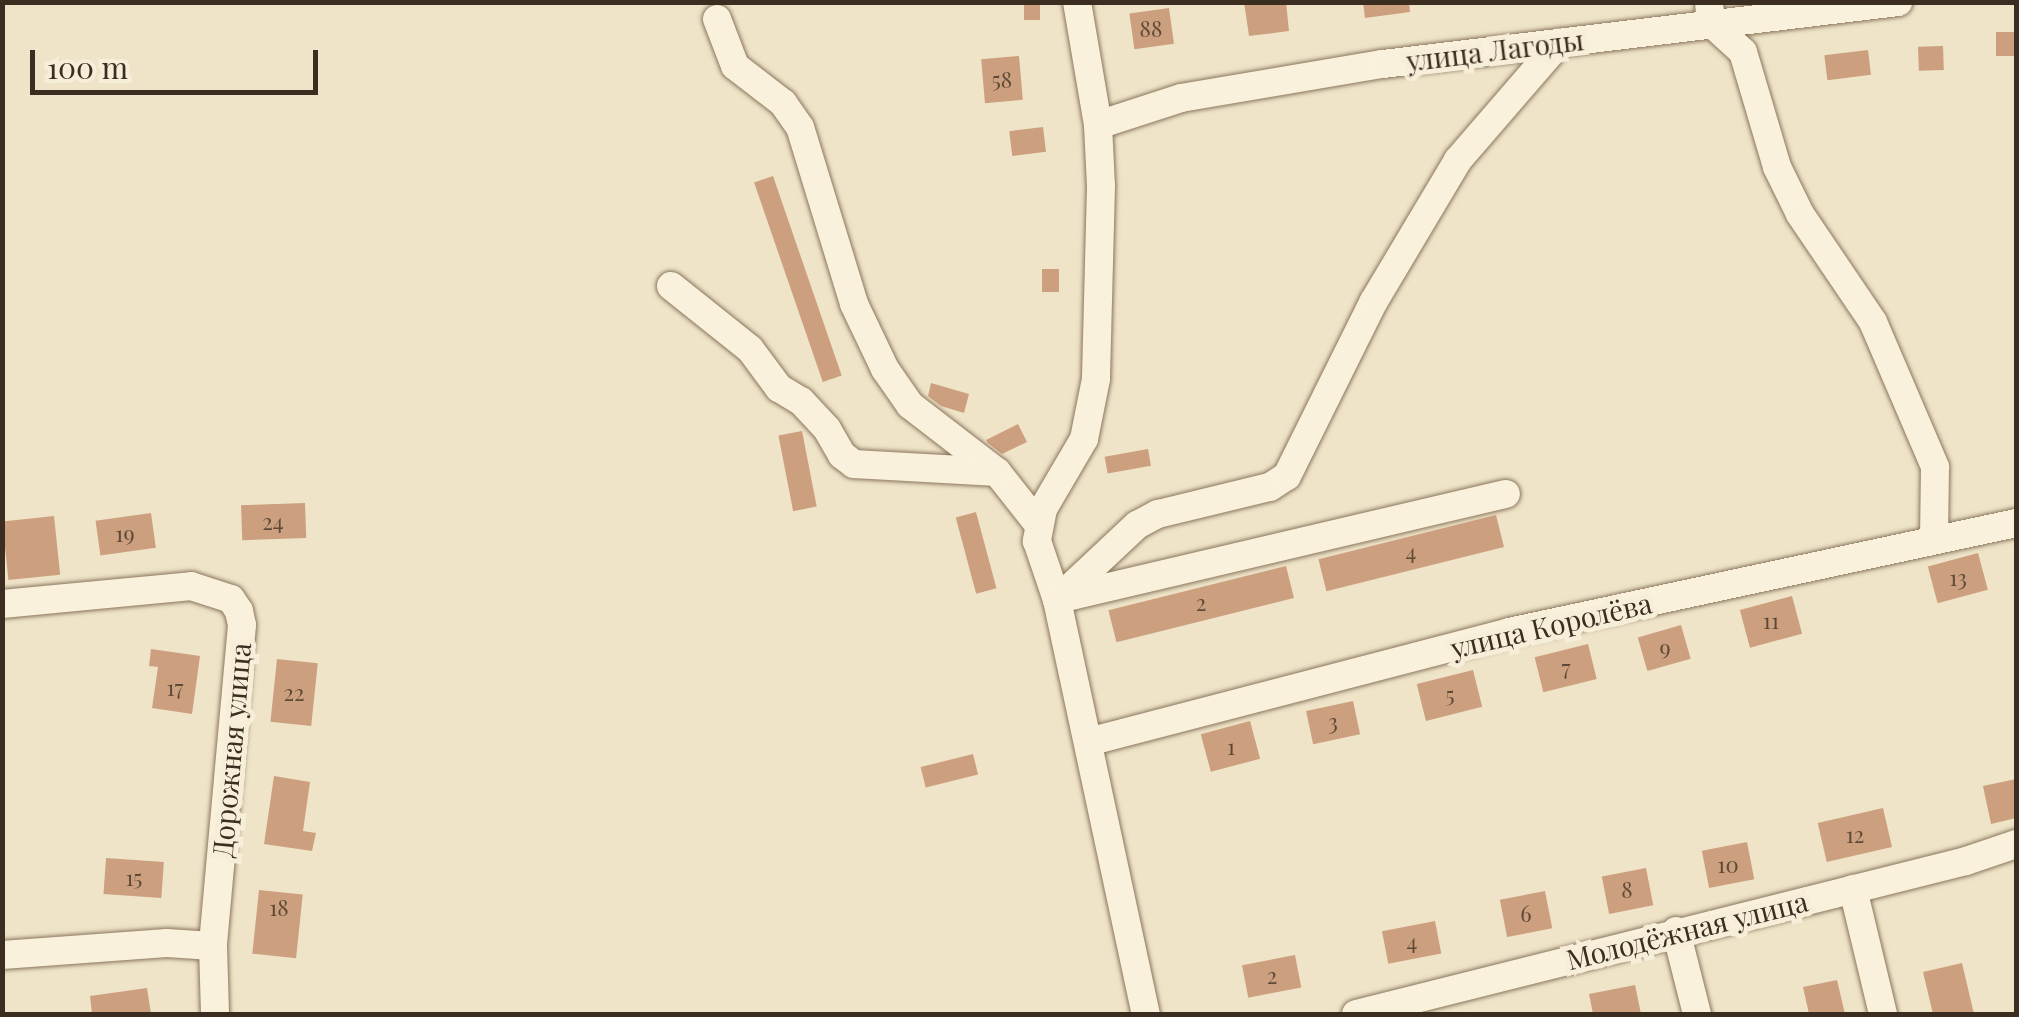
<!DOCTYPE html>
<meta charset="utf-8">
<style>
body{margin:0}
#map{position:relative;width:2019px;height:1017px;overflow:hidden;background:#efe4c8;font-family:"Playfair Display",serif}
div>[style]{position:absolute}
.building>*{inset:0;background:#cca07f;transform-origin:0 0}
.roads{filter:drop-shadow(0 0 2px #8b765d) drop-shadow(0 0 2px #8b765d)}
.minor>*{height:28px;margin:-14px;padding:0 14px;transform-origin:14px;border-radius:14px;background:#f9f1dc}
span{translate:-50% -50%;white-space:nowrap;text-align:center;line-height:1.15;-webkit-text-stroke:10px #f6eed8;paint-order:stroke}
.number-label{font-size:22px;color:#5f4a38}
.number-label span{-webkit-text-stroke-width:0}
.street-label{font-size:28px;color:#3b2e20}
.frame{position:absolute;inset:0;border:5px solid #3b2e20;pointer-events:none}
.scale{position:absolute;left:30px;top:50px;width:288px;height:45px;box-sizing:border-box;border:5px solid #3b2e20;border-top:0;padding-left:12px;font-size:30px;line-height:35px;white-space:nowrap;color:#3b2e20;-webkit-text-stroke:8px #f6eed8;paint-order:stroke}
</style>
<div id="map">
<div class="building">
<div style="left:1024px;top:2px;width:16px;height:18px"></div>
<div style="clip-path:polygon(1244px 2px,1286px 2px,1289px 31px,1249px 36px)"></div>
<div style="clip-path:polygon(1363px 2px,1409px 2px,1410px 12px,1365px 18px)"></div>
<div style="left:1169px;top:8px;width:36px;height:40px;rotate:82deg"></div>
<div style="left:2016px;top:32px;width:24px;height:20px;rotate:90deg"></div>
<div style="left:1943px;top:46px;width:24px;height:25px;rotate:88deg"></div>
<div style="left:1868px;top:50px;width:25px;height:44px;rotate:83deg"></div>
<div style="left:1019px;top:56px;width:44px;height:38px;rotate:85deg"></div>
<div style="left:1043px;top:127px;width:25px;height:34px;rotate:83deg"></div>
<div style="left:773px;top:176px;width:211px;height:20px;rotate:71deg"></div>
<div style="left:1042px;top:269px;width:17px;height:23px"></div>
<div style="clip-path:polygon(931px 383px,969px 394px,964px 413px,941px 406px,928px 396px)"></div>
<div style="clip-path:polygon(1018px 424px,1027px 442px,1002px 454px,988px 443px,986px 440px)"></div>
<div style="left:802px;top:431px;width:77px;height:24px;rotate:79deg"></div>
<div style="left:1148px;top:449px;width:17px;height:44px;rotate:80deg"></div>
<div style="left:305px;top:503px;width:35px;height:64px;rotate:88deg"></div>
<div style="left:976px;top:512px;width:79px;height:21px;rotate:75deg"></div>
<div style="left:151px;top:513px;width:35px;height:56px;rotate:82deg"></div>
<div style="left:1496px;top:515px;width:33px;height:183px;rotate:76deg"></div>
<div style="left:54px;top:516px;width:59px;height:52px;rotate:84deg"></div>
<div style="left:1978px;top:553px;width:38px;height:52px;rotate:75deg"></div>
<div style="left:1286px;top:566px;width:33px;height:183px;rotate:76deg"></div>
<div style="left:1792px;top:596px;width:39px;height:54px;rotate:75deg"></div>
<div style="left:1681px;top:625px;width:35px;height:45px;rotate:74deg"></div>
<div style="left:1588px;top:644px;width:36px;height:55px;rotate:76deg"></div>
<div style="clip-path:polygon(151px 649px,200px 656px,192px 714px,152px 708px,158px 667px,149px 666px)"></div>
<div style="left:277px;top:659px;width:41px;height:63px;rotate:6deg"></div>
<div style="left:1473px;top:670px;width:38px;height:58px;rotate:76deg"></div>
<div style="left:1353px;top:701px;width:34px;height:48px;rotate:78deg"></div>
<div style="left:1250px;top:721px;width:39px;height:51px;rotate:75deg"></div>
<div style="left:973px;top:754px;width:21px;height:54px;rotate:76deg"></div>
<div style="clip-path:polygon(274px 776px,310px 782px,303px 831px,316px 833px,312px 851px,264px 844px)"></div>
<div style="clip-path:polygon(2016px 779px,2016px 818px,1991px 824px,1983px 786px)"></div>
<div style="left:1883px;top:808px;width:40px;height:67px;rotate:77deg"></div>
<div style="left:1747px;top:842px;width:38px;height:46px;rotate:79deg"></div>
<div style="left:106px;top:858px;width:58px;height:36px;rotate:4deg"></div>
<div style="left:1646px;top:868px;width:38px;height:45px;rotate:79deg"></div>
<div style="left:259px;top:890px;width:44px;height:64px;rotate:6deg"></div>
<div style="left:1545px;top:891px;width:38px;height:46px;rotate:79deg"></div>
<div style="left:1435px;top:921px;width:33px;height:54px;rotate:79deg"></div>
<div style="left:1295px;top:955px;width:33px;height:54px;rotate:79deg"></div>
<div style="clip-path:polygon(1962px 963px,1974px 1014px,1933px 1014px,1923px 972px)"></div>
<div style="clip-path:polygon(1837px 980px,1845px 1014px,1809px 1014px,1803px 987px)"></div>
<div style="clip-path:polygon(1635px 985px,1641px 1014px,1593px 1014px,1589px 994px)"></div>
<div style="clip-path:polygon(147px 988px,151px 1014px,92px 1014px,90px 996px)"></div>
</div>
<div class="roads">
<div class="minor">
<div style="left:1077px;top:2px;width:125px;rotate:80.3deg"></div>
<div style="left:1098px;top:125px;width:61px;rotate:87.2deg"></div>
<div style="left:1101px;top:186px;width:193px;rotate:91.5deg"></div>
<div style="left:1096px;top:379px;width:61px;rotate:101.3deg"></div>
<div style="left:1084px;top:439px;width:81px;rotate:120.4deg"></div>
<div style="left:1043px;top:509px;width:33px;rotate:101deg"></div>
<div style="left:1037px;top:541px;width:62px;rotate:71.3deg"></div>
<div style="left:1057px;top:600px;width:423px;rotate:77.9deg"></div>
<div style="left:1709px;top:2px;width:21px;rotate:85deg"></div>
<div style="left:1711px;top:23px;width:43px;rotate:42.2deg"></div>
<div style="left:1743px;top:52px;width:120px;rotate:73.5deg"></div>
<div style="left:1777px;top:167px;width:52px;rotate:63.9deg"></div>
<div style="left:1800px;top:214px;width:130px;rotate:55.9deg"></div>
<div style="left:1873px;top:322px;width:158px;rotate:66.8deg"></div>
<div style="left:1935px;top:467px;width:73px;rotate:90.8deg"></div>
<div style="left:717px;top:19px;width:50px;rotate:69deg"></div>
<div style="left:735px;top:66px;width:61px;rotate:37.6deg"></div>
<div style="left:783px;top:103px;width:29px;rotate:55deg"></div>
<div style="left:800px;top:127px;width:185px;rotate:73deg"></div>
<div style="left:854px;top:304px;width:72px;rotate:64.5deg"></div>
<div style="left:885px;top:369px;width:44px;rotate:55.2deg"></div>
<div style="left:910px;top:405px;width:110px;rotate:37.6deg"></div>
<div style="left:997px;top:472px;width:66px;rotate:51.7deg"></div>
<div style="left:1098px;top:125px;width:87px;rotate:-18deg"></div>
<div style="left:1181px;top:98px;width:205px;rotate:-9.6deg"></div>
<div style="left:1383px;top:64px;width:519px;rotate:-6.86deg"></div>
<div style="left:671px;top:286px;width:101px;rotate:38.6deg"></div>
<div style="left:750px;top:349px;width:49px;rotate:53.4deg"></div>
<div style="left:779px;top:388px;width:26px;rotate:31deg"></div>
<div style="left:801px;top:401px;width:38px;rotate:47deg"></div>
<div style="left:827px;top:429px;width:30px;rotate:60deg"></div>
<div style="left:842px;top:455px;width:15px;rotate:37deg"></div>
<div style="left:854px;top:464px;width:143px;rotate:3.2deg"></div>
<div style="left:1058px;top:599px;width:460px;rotate:-13.2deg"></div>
<div style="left:1057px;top:600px;width:110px;rotate:-43.2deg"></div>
<div style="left:1137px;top:525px;width:24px;rotate:-28deg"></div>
<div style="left:1158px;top:514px;width:115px;rotate:-13.6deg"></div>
<div style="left:1270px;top:487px;width:20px;rotate:-33deg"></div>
<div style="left:1287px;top:476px;width:195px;rotate:-63.6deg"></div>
<div style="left:1374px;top:301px;width:164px;rotate:-59.2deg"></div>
<div style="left:1458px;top:160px;width:155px;rotate:-49.2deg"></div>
<div style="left:2px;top:604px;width:190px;rotate:-5.4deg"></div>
<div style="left:191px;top:586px;width:42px;rotate:18deg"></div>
<div style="left:231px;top:599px;width:14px;rotate:56deg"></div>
<div style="left:239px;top:611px;width:14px;rotate:78deg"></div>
<div style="left:242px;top:625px;width:322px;rotate:95.2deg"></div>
<div style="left:213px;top:946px;width:68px;rotate:88.3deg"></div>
<div style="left:1088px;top:742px;width:435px;rotate:-14.6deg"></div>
<div style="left:1509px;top:632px;width:519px;rotate:-12.13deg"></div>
<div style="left:1853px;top:889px;width:129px;rotate:76.5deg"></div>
<div style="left:1676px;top:931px;width:86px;rotate:75.8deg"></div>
<div style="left:2px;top:955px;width:165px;rotate:-4.2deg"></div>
<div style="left:167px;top:943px;width:46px;rotate:3.7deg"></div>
<div style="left:1356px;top:1014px;width:629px;rotate:-14.08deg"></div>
<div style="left:1966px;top:861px;width:53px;rotate:-18.8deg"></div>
</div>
</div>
<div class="number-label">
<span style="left:1151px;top:29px">88</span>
<span style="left:1002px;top:80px">58</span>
<span style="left:273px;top:522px">24</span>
<span style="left:125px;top:534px">19</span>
<span style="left:1411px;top:552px">4</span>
<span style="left:1958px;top:578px">13</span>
<span style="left:1201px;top:603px">2</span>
<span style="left:1771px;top:621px">11</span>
<span style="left:1665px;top:648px">9</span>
<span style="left:1566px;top:668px">7</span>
<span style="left:175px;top:688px">17</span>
<span style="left:294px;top:693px">22</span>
<span style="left:1450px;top:695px">5</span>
<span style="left:1333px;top:722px">3</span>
<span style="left:1231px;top:747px">1</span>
<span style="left:1855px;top:835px">12</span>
<span style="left:1728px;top:865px">10</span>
<span style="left:134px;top:878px">15</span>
<span style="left:1627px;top:890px">8</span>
<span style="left:279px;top:908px">18</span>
<span style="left:1526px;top:914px">6</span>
<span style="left:1412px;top:942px">4</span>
<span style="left:1272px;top:976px">2</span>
</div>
<div class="street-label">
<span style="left:1495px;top:50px;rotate:-7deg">улица Лагоды</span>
<span style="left:1551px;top:625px;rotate:-13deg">улица Королёва</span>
<span style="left:231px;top:750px;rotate:-85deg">Дорожная улица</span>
<span style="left:1687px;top:930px;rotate:-14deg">Молодёжная улица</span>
</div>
<div class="frame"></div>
<div class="scale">100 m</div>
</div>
